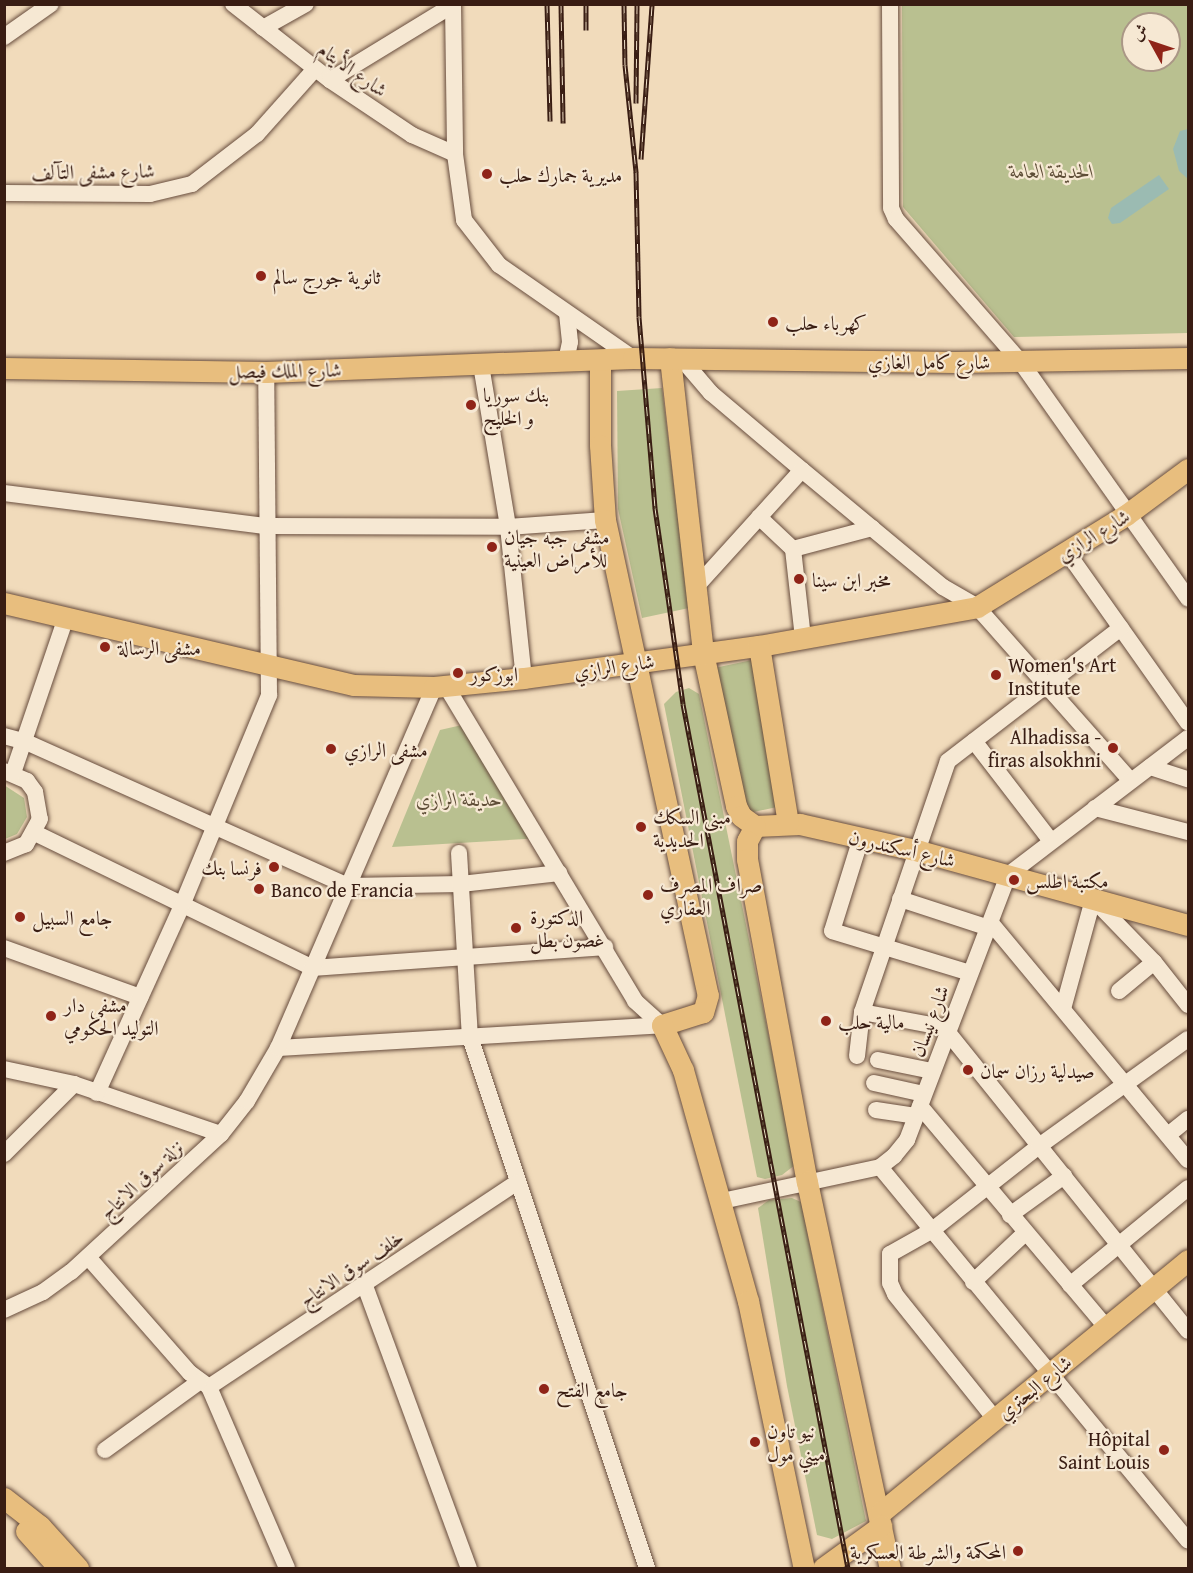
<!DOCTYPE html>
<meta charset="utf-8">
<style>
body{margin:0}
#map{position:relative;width:1193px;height:1573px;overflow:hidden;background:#f1dbbb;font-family:"Gentium Book Plus",Amiri,serif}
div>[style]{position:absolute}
.green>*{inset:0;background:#b9c090;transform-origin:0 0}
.water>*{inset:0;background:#9bbbb2}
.roads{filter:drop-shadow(0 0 2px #674c3d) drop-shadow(0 0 2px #674c3d)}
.minor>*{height:16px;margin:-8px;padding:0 8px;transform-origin:8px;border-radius:8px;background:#f6e8d3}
.major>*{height:21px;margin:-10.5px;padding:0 10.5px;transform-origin:10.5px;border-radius:10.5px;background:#e8be7e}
.rail>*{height:5px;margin-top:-2.5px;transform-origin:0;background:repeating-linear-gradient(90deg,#f6e8d3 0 9px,#391d13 0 18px);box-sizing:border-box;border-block:2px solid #391d13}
.dots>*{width:16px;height:16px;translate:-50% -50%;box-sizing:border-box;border:3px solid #f6e8d3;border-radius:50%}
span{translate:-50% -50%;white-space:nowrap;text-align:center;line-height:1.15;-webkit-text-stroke:4.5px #f6e8d3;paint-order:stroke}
.street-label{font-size:20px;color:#391d13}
.park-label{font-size:20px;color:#5f4e38;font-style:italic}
.poi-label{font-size:20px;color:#391d13}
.left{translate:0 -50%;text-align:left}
.right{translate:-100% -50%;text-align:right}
.frame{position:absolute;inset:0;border:6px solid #391d13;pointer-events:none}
.north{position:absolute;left:1121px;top:12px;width:60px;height:60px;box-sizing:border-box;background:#f6e8d3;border:2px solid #aa9786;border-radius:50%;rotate:310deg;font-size:16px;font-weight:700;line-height:24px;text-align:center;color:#391d13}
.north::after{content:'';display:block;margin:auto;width:21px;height:27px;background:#8f2418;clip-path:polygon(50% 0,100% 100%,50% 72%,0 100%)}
</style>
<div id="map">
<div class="green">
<div style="clip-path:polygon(evenodd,902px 5px,1188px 5px,1188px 333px,1014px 337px,903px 207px,902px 5px,1133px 24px,1169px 24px,1169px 60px,1133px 60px,1133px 24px)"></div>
<div style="clip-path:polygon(662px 388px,689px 608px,642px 618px,618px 509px,617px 391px)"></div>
<div style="left:752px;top:660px;width:149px;height:36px;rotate:78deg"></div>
<div style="clip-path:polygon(689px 688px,699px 694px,795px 1165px,782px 1175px,765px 1179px,757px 1177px,664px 704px,676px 692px)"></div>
<div style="clip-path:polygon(462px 725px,542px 838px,392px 847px,440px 730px)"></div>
<div style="clip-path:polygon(4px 785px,24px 798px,27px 817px,17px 834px,5px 839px)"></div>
<div style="clip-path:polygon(792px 1198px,801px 1202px,866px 1521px,832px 1539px,817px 1535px,787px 1386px,758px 1208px,769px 1200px)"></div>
</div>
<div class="water">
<div style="clip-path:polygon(1188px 129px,1188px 179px,1179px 171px,1173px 149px,1180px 131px)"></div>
<div style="clip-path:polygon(1159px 175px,1169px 189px,1120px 223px,1112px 224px,1108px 218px,1111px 208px)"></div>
</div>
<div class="roads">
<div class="minor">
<div style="left:233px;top:4px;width:123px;rotate:38.1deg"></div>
<div style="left:330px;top:80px;width:99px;rotate:33.9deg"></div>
<div style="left:412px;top:135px;width:47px;rotate:23.8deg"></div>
<div style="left:453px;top:4px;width:150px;rotate:89.2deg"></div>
<div style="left:455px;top:154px;width:67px;rotate:82.2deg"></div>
<div style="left:464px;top:220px;width:57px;rotate:52.1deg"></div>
<div style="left:499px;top:265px;width:163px;rotate:34.8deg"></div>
<div style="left:890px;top:4px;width:204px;rotate:89.7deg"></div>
<div style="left:891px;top:208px;width:12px;rotate:66deg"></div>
<div style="left:896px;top:219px;width:189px;rotate:48.9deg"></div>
<div style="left:1020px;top:361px;width:291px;rotate:54.7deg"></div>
<div style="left:263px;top:28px;width:49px;rotate:-29.2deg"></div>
<div style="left:4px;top:37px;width:57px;rotate:-35.1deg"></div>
<div style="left:330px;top:80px;width:144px;rotate:-31.4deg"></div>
<div style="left:4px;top:193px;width:146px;rotate:0.4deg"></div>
<div style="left:150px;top:194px;width:43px;rotate:-13.4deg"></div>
<div style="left:192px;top:184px;width:82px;rotate:-37.6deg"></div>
<div style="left:257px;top:134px;width:87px;rotate:-48.3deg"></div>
<div style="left:681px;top:358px;width:46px;rotate:49.4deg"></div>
<div style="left:711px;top:393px;width:119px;rotate:40.2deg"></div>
<div style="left:802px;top:470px;width:183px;rotate:39.7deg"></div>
<div style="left:943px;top:587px;width:39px;rotate:30deg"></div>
<div style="left:977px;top:607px;width:232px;rotate:48.5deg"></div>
<div style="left:566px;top:361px;width:19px;rotate:-78deg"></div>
<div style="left:570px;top:342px;width:28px;rotate:-96deg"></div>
<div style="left:481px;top:365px;width:164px;rotate:80.5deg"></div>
<div style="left:508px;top:527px;width:152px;rotate:84deg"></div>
<div style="left:4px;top:493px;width:265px;rotate:7.2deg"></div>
<div style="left:267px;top:526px;width:241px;rotate:0.2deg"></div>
<div style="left:508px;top:527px;width:97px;rotate:-4.1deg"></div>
<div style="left:759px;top:517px;width:47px;rotate:43.3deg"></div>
<div style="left:793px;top:549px;width:90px;rotate:83.6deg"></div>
<div style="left:793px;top:549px;width:82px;rotate:-14.9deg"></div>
<div style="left:1067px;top:552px;width:209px;rotate:54.7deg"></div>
<div style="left:695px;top:588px;width:159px;rotate:-47.8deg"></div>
<div style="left:446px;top:686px;width:367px;rotate:59deg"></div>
<div style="left:635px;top:1001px;width:36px;rotate:42deg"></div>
<div style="left:4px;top:736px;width:23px;rotate:15deg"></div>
<div style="left:26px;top:742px;width:353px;rotate:24.1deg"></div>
<div style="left:348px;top:886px;width:113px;rotate:-1deg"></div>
<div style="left:461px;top:884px;width:99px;rotate:-6.4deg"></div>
<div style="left:974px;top:741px;width:126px;rotate:52.4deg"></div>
<div style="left:1150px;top:767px;width:40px;rotate:18deg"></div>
<div style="left:4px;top:771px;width:25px;rotate:23deg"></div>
<div style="left:27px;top:781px;width:14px;rotate:54deg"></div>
<div style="left:35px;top:792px;width:27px;rotate:80deg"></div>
<div style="left:40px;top:819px;width:29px;rotate:119deg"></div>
<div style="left:26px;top:844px;width:24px;rotate:158deg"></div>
<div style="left:13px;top:773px;width:165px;rotate:-71.2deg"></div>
<div style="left:1095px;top:808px;width:96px;rotate:14.5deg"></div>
<div style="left:35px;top:833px;width:309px;rotate:25.9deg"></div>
<div style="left:313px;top:968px;width:293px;rotate:-4.1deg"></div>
<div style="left:861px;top:838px;width:97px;rotate:107.3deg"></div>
<div style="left:832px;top:931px;width:144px;rotate:16.9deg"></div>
<div style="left:459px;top:853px;width:184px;rotate:86.6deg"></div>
<div style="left:470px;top:1037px;width:560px;rotate:71.57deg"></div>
<div style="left:900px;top:899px;width:94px;rotate:18deg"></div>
<div style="left:1093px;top:899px;width:88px;rotate:45.9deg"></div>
<div style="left:1154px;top:962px;width:55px;rotate:51.7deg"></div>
<div style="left:991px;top:923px;width:308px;rotate:50.3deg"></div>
<div style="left:4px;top:948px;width:145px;rotate:19.8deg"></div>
<div style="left:1119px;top:991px;width:45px;rotate:-39.6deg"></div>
<div style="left:1063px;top:1009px;width:114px;rotate:-74.7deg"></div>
<div style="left:862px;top:1012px;width:86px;rotate:10.7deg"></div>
<div style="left:946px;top:1030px;width:386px;rotate:51.2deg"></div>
<div style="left:278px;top:1048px;width:385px;rotate:-3.4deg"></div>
<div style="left:857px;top:1056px;width:44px;rotate:-83.5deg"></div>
<div style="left:862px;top:1012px;width:265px;rotate:-71.1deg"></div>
<div style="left:948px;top:761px;width:218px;rotate:-37.6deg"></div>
<div style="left:878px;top:1060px;width:55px;rotate:11.5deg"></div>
<div style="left:4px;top:1069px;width:72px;rotate:12.1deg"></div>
<div style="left:74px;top:1084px;width:155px;rotate:18.8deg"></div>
<div style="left:874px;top:1083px;width:51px;rotate:12.4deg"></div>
<div style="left:97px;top:1093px;width:209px;rotate:-65.6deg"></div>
<div style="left:183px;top:903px;width:225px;rotate:-67.5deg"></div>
<div style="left:269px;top:695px;width:323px;rotate:-90.5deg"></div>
<div style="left:920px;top:1106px;width:290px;rotate:49.9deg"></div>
<div style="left:876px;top:1110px;width:40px;rotate:8.5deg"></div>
<div style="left:1168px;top:1135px;width:26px;rotate:-39deg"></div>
<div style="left:4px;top:1154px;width:99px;rotate:-45deg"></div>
<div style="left:880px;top:1167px;width:484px;rotate:50.5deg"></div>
<div style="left:722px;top:1201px;width:162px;rotate:-12.1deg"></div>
<div style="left:880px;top:1167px;width:18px;rotate:-38deg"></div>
<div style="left:894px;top:1156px;width:21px;rotate:-51deg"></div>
<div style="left:907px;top:1140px;width:284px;rotate:-69.1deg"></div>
<div style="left:1008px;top:875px;width:226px;rotate:-37.3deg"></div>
<div style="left:1010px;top:1215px;width:67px;rotate:-35.8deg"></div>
<div style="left:88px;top:1257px;width:154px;rotate:48.7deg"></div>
<div style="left:190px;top:1373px;width:24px;rotate:36deg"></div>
<div style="left:209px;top:1387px;width:197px;rotate:66.7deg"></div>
<div style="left:973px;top:1282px;width:71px;rotate:-43.3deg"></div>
<div style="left:1070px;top:1285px;width:153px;rotate:-39.4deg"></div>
<div style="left:365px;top:1286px;width:301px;rotate:69.8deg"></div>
<div style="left:4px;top:1310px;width:43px;rotate:-24.8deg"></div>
<div style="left:43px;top:1292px;width:34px;rotate:-36deg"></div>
<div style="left:71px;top:1272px;width:204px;rotate:-42.6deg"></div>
<div style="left:221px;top:1134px;width:42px;rotate:-51.8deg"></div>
<div style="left:247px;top:1101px;width:61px;rotate:-59.7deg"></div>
<div style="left:278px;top:1048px;width:393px;rotate:-66.6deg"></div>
<div style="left:209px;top:1387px;width:369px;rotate:-33.6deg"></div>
<div style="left:995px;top:1419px;width:160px;rotate:-128.7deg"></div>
<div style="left:895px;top:1294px;width:12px;rotate:-114deg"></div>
<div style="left:890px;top:1283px;width:29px;rotate:-90deg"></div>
<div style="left:890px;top:1254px;width:47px;rotate:-29.3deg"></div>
<div style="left:931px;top:1231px;width:137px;rotate:-38.2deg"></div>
<div style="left:1039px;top:1146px;width:183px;rotate:-35.7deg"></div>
<div style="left:105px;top:1450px;width:116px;rotate:-35.9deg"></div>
</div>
<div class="major">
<div style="left:670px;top:358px;width:297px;rotate:83.6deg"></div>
<div style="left:703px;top:653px;width:157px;rotate:77.8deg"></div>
<div style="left:736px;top:806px;width:11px;rotate:63deg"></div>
<div style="left:741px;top:816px;width:17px;rotate:36deg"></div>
<div style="left:755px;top:826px;width:45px;rotate:-2.5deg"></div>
<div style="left:800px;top:824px;width:122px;rotate:12.8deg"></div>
<div style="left:919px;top:851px;width:279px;rotate:15.4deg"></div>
<div style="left:600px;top:361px;width:84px;rotate:90deg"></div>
<div style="left:600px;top:445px;width:75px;rotate:86.2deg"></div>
<div style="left:605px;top:520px;width:486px;rotate:77.8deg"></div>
<div style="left:708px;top:995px;width:18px;rotate:106deg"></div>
<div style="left:703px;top:1012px;width:43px;rotate:162.4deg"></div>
<div style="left:662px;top:1025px;width:50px;rotate:65deg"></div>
<div style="left:683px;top:1070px;width:240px;rotate:74.3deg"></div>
<div style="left:748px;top:1301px;width:273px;rotate:78.2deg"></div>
<div style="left:4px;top:368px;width:262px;rotate:0.9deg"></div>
<div style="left:266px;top:372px;width:367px;rotate:-2.2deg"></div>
<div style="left:633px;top:358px;width:322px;rotate:0.7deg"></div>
<div style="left:955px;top:362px;width:233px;rotate:-1deg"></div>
<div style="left:4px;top:603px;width:359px;rotate:13.2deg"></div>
<div style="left:354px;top:685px;width:80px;rotate:1.4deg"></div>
<div style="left:434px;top:687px;width:90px;rotate:-5.7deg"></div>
<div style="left:524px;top:678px;width:237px;rotate:-7.8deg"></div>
<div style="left:759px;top:646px;width:221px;rotate:-10.1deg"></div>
<div style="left:977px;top:607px;width:175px;rotate:-31.7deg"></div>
<div style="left:1126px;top:515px;width:77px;rotate:-36.6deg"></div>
<div style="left:759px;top:646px;width:179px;rotate:80.7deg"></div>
<div style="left:755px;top:826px;width:17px;rotate:118deg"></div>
<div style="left:747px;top:841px;width:18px;rotate:90deg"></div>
<div style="left:747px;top:859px;width:329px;rotate:79.5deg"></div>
<div style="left:807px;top:1182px;width:395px;rotate:77.9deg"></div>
<div style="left:4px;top:1498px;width:46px;rotate:37.9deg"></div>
<div style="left:40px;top:1526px;width:57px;rotate:47.9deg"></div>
<div style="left:879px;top:1514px;width:400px;rotate:-39.4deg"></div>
<div style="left:26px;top:1531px;width:50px;rotate:48.3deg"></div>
<div style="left:823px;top:1568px;width:72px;rotate:-35.9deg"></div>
</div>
</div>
<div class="rail">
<div style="left:547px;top:4px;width:117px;rotate:88.5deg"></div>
<div style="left:561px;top:4px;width:119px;rotate:89deg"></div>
<div style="left:586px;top:4px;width:26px;rotate:90deg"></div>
<div style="left:624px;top:4px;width:61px;rotate:89.1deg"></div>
<div style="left:625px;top:65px;width:108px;rotate:84.1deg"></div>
<div style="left:636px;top:172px;width:145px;rotate:88.8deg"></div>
<div style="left:639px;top:317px;width:192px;rotate:85.2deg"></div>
<div style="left:655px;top:508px;width:90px;rotate:81.7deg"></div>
<div style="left:668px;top:597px;width:108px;rotate:82deg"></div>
<div style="left:683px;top:704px;width:880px;rotate:79.19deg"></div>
<div style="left:636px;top:103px;width:99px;rotate:-89.4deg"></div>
<div style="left:641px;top:159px;width:155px;rotate:-85.9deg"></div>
</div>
<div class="dots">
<div style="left:487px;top:174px;background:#8f2418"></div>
<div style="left:261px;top:276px;background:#8f2418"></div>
<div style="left:773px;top:322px;background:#8f2418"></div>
<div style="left:471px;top:405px;background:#8f2418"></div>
<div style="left:492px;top:547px;background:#8f2418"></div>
<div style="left:799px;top:579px;background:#8f2418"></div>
<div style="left:105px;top:647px;background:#8f2418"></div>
<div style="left:458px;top:673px;background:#8f2418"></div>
<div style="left:996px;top:675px;background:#8f2418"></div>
<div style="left:1113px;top:748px;background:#8f2418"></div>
<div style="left:331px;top:749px;background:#8f2418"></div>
<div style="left:641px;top:827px;background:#8f2418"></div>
<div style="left:274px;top:867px;background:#8f2418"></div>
<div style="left:1014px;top:880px;background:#8f2418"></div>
<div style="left:259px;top:889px;background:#8f2418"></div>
<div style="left:648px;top:895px;background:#8f2418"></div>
<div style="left:20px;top:917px;background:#8f2418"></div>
<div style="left:516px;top:928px;background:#8f2418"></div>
<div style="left:51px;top:1016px;background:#8f2418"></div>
<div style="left:826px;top:1021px;background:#8f2418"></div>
<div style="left:968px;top:1070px;background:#8f2418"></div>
<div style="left:544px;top:1389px;background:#8f2418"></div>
<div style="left:755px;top:1442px;background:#8f2418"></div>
<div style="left:1164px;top:1450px;background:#8f2418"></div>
<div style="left:1018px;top:1551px;background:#8f2418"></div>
</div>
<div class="street-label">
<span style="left:353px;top:69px;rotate:35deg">شارع الأيتام</span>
<span style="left:93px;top:171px;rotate:-1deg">شارع مشفى التآلف</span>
<span style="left:929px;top:361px">شارع كامل الغازي</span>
<span style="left:285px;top:370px;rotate:-1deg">شارع الملك فيصل</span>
<span style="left:1093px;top:535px;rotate:-32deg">شارع الرازي</span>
<span style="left:614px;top:666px;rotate:-8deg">شارع الرازي</span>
<span style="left:902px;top:848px;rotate:13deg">شارع أسكندرون</span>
<span style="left:929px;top:1021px;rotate:-69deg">شارع نيسان</span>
<span style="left:141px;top:1179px;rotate:-43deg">نزلة سوق الانتاج</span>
<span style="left:351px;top:1268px;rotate:-34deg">خلف سوق الانتاج</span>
<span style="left:1034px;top:1387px;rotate:-39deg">شارع البحتري</span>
</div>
<div class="park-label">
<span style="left:1052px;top:170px">الحديقة العامة</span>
<span style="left:459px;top:798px">حديقة الرازي</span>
</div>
<div class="poi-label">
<span class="left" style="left:499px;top:174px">مديرية جمارك حلب</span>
<span class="left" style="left:273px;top:276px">ثانوية جورج سالم</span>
<span class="left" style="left:785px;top:322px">كهرباء حلب</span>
<span class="left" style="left:483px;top:406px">بنك سوريا<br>و الخليج</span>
<span class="left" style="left:504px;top:548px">مشفى جبه جيان<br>للأمراض العينية</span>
<span class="left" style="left:812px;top:579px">مخبر ابن سينا</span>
<span class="left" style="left:118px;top:647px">مشفى الرسالة</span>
<span class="left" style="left:1008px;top:676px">Women's Art<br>Institute</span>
<span class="left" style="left:470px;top:673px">ابوزكور</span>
<span class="right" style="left:1101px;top:748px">Alhadissa -<br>firas alsokhni</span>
<span class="left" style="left:344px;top:749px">مشفى الرازي</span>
<span class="left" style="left:653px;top:828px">مبنى السكك<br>الحديدية</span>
<span class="right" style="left:262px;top:867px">فرنسا بنك</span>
<span class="left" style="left:1026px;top:880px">مكتبة اطلس</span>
<span class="left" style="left:660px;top:896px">صراف المصرف<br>العقاري</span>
<span class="left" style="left:271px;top:889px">Banco de Francia</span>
<span class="left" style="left:530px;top:928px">الدكتورة<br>غصون بطل</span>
<span class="left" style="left:32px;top:917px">جامع السبيل</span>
<span class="left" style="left:64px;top:1016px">مشفى دار<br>التوليد الحكومي</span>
<span class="left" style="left:838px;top:1021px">مالية حلب</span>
<span class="left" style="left:980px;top:1070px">صيدلية رزان سمان</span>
<span class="left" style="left:556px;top:1389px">جامع الفتح</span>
<span class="left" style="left:767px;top:1442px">نيو تاون<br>ميني مول</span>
<span class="right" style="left:1150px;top:1450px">Hôpital<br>Saint Louis</span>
<span class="right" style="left:1006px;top:1551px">المحكمة والشرطة العسكرية</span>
</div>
<div class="frame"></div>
<div class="north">ش</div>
</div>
